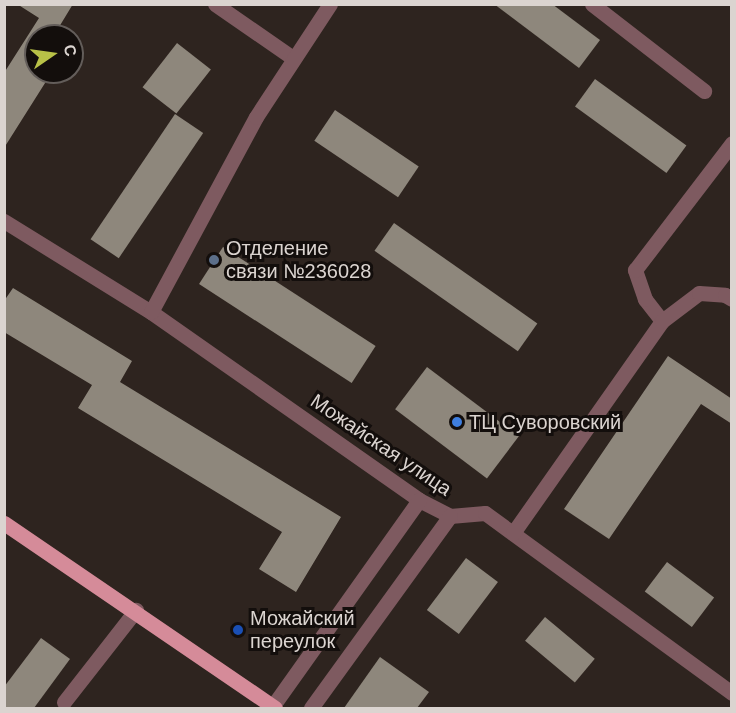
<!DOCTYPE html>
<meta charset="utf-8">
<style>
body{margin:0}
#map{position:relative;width:736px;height:713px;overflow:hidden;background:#2e241f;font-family:Arial,sans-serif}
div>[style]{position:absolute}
.building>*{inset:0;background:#8e877c;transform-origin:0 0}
.minor>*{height:15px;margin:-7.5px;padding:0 7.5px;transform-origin:7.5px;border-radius:7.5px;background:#7e5a60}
.major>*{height:15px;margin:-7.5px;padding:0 7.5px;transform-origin:7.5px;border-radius:7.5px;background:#d58b99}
.dots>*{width:16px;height:16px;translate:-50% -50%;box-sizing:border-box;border:3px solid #130e0c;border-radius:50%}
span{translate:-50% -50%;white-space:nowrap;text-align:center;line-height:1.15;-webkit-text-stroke:6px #130e0c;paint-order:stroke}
.poi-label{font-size:20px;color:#dbd4d0}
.left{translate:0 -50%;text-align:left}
.street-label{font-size:20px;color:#dbd4d0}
.frame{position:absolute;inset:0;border:6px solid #dbd4d0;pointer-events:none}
.north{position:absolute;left:24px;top:24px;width:60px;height:60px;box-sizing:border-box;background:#130e0c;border:2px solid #635d5a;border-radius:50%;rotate:77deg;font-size:16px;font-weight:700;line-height:24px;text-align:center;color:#dbd4d0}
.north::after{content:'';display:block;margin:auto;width:21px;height:27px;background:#b8c147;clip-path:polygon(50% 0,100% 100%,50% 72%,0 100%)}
</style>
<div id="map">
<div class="building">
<div style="clip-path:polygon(17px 4px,73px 4px,56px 32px,62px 36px,36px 36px,36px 72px,52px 72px,4px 148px,4px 73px,39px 18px)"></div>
<div style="clip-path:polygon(494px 4px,552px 4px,600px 40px,579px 68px)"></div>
<div style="left:177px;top:43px;width:43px;height:56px;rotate:38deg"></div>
<div style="left:595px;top:79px;width:113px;height:34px;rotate:36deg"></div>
<div style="left:335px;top:110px;width:101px;height:37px;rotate:34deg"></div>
<div style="left:175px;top:114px;width:34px;height:151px;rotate:34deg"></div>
<div style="left:394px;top:223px;width:175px;height:34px;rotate:35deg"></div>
<div style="left:223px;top:247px;width:182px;height:44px;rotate:33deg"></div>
<div style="clip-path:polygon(13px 288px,132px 361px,120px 382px,341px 517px,296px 592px,259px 569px,282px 532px,78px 408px,92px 385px,4px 332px,4px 301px)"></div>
<div style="clip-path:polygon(668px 356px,732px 399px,732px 424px,701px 404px,609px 539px,564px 509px)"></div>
<div style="left:427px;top:367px;width:115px;height:53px;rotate:37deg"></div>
<div style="left:466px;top:558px;width:40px;height:65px;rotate:37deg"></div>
<div style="left:667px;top:562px;width:59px;height:37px;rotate:37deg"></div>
<div style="left:545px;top:617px;width:65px;height:31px;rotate:40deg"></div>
<div style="clip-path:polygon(41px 638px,70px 659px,34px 708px,4px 708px,4px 687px)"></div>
<div style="clip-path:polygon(380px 657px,429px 692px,417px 708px,344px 708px)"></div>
</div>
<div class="minor">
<div style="left:215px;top:4px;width:95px;rotate:34.7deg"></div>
<div style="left:592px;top:4px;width:142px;rotate:37.8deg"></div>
<div style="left:4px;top:221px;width:173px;rotate:31.8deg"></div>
<div style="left:151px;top:312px;width:327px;rotate:35deg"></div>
<div style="left:419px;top:500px;width:35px;rotate:27deg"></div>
<div style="left:450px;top:516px;width:35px;rotate:-5deg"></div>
<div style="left:485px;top:513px;width:306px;rotate:36.1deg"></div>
<div style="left:151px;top:312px;width:221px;rotate:-61.7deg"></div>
<div style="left:256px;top:117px;width:135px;rotate:-56.8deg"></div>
<div style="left:662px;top:321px;width:28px;rotate:-128deg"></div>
<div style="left:645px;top:299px;width:31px;rotate:-109deg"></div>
<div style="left:635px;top:270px;width:160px;rotate:-52.6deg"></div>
<div style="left:513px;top:533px;width:259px;rotate:-54.9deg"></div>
<div style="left:662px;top:321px;width:46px;rotate:-37.1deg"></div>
<div style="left:699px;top:293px;width:26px;rotate:4deg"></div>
<div style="left:725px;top:295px;width:8px;rotate:30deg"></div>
<div style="left:64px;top:702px;width:117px;rotate:-52deg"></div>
<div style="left:272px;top:707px;width:254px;rotate:-54.6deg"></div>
<div style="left:311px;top:708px;width:237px;rotate:-54.1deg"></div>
</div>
<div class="major">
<div style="left:4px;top:523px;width:328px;rotate:34.3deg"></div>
</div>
<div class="dots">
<div style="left:214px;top:260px;background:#5c6f8a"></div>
<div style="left:457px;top:422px;background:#3f7fe0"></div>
<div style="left:238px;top:630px;background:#1a4fb4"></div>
</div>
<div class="poi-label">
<span class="left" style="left:226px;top:260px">Отделение<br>связи №236028</span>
<span class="left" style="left:469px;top:422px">ТЦ Суворовский</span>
<span class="left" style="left:250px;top:630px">Можайский<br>переулок</span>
</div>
<div class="street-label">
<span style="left:381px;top:445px;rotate:34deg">Можайская улица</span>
</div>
<div class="frame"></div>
<div class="north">С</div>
</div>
